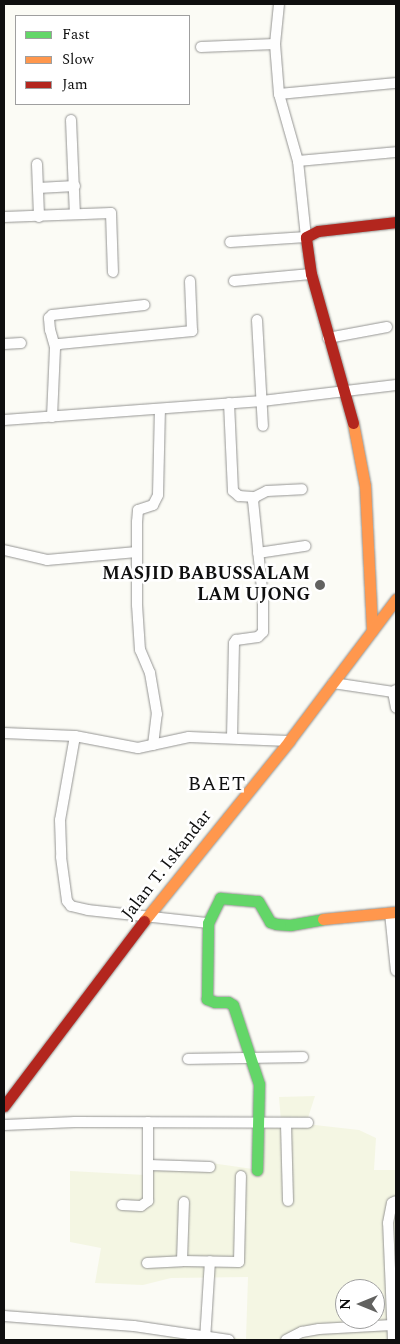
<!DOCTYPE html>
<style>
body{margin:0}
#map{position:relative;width:400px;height:1344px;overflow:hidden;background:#fbfbf5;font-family:Spectral,serif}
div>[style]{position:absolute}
.farmland>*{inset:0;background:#f4f6e3}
.roads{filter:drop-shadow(0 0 1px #959593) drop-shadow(0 0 1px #959593)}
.street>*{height:10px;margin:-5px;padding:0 5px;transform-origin:5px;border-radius:5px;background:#fefefe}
.fast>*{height:11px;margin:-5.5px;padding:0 5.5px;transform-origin:5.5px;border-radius:5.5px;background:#63d668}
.slow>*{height:11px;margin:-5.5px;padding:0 5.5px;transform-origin:5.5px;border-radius:5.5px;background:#ff974d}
.jam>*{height:11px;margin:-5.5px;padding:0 5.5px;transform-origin:5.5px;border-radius:5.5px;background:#b3261e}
.dots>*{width:14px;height:14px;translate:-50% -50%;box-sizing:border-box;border:2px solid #fff;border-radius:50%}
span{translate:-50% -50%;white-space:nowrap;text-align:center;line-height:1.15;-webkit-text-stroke:5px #fff;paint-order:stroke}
.poi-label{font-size:18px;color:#0f0f0f;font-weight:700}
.right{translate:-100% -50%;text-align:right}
.street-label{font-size:18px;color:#0f0f0f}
.quarter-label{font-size:20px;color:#0f0f0f;letter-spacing:1px}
.frame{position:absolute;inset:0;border:5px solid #0f0f0f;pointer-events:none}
.legend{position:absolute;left:15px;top:15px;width:175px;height:90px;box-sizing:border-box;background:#fff;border:1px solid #9f9f9f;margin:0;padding:6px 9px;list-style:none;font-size:15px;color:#0f0f0f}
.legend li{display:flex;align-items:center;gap:10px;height:25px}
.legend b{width:25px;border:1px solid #9f9f9f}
.north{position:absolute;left:335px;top:1279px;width:50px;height:50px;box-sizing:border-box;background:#fff;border:1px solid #9f9f9f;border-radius:50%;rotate:270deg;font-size:14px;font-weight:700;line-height:20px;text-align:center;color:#0f0f0f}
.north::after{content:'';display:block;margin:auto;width:18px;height:22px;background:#626260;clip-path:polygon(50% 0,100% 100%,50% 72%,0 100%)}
</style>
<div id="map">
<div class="farmland">
<div style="clip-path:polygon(evenodd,315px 1096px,306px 1124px,359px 1130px,376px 1138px,374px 1170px,396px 1170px,396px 1340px,170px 1340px,170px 1331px,246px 1339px,248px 1277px,171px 1278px,143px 1285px,95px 1283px,101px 1248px,70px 1242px,70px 1171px,145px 1175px,153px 1174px,155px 1165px,211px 1163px,253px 1169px,259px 1123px,281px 1121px,279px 1097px,315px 1096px,345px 1289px,375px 1289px,375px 1319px,345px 1319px,345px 1289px)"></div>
</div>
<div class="roads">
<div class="street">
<div style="left:275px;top:44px;width:40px;rotate:-84.3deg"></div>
<div style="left:201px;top:47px;width:74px;rotate:-2.3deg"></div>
<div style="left:275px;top:44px;width:50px;rotate:85.4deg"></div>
<div style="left:279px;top:94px;width:70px;rotate:74.2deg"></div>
<div style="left:298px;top:161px;width:76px;rotate:84deg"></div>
<div style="left:306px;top:237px;width:76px;rotate:176.2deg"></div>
<div style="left:279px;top:94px;width:118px;rotate:-5.4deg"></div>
<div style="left:71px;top:120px;width:94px;rotate:87.6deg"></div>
<div style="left:298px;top:161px;width:98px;rotate:-5.2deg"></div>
<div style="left:37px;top:164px;width:53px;rotate:87.8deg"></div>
<div style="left:38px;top:188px;width:37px;rotate:-3deg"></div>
<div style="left:4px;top:217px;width:107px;rotate:-2.1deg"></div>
<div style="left:111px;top:213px;width:59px;rotate:88.1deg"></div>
<div style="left:234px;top:281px;width:77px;rotate:-5.2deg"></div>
<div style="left:257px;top:320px;width:106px;rotate:86.8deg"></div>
<div style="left:328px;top:338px;width:60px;rotate:-10.6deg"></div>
<div style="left:4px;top:344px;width:17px;rotate:-3deg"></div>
<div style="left:55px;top:347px;width:18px;rotate:-106deg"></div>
<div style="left:50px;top:330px;width:12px;rotate:-95deg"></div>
<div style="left:49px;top:318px;width:4px;rotate:-45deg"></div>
<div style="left:52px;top:315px;width:93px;rotate:-6.2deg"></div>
<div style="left:229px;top:403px;width:88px;rotate:87.4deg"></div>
<div style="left:233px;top:491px;width:8px;rotate:40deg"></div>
<div style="left:239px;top:496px;width:16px;rotate:4deg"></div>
<div style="left:52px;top:417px;width:70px;rotate:-87.5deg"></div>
<div style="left:55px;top:347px;width:5px;rotate:-37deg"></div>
<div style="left:59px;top:344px;width:134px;rotate:-5.6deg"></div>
<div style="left:192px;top:331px;width:50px;rotate:-92.3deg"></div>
<div style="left:4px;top:420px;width:259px;rotate:-4.2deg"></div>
<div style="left:262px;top:401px;width:135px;rotate:-6.8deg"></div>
<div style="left:4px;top:550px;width:44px;rotate:13.1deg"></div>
<div style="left:47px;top:560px;width:90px;rotate:-5.1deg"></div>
<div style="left:258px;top:553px;width:48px;rotate:-8.5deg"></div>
<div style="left:333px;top:683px;width:61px;rotate:8.5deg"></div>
<div style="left:396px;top:690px;width:4px;rotate:146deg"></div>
<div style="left:393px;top:692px;width:16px;rotate:79deg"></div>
<div style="left:4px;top:733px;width:71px;rotate:2.4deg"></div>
<div style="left:75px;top:736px;width:64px;rotate:10.8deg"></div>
<div style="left:138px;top:748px;width:52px;rotate:-12.2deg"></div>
<div style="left:189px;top:737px;width:100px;rotate:2.3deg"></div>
<div style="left:75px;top:736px;width:85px;rotate:100.1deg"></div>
<div style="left:60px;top:820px;width:37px;rotate:88deg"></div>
<div style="left:61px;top:857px;width:44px;rotate:82.2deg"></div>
<div style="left:67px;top:901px;width:6px;rotate:51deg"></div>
<div style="left:71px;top:906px;width:17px;rotate:13deg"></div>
<div style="left:88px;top:910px;width:121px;rotate:6.2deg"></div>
<div style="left:232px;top:738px;width:95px;rotate:-88.8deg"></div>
<div style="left:234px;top:643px;width:4px;rotate:-56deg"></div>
<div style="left:236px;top:640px;width:22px;rotate:-8deg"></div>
<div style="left:258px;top:637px;width:7px;rotate:-45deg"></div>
<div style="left:263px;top:632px;width:33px;rotate:-90deg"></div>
<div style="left:263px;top:599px;width:99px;rotate:-95.8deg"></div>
<div style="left:253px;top:501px;width:4px;rotate:-63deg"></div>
<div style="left:255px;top:497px;width:13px;rotate:-27deg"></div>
<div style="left:267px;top:491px;width:35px;rotate:-3deg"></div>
<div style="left:153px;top:745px;width:31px;rotate:-83deg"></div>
<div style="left:157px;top:714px;width:42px;rotate:-99.7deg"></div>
<div style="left:150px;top:673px;width:25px;rotate:-113deg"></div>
<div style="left:140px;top:650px;width:45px;rotate:-93.8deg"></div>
<div style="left:137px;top:605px;width:83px;rotate:-90deg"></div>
<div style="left:137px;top:522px;width:12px;rotate:-85deg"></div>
<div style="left:138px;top:510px;width:16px;rotate:-18deg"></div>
<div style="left:153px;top:505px;width:11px;rotate:-63deg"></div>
<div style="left:158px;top:495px;width:85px;rotate:-88.7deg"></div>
<div style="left:390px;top:913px;width:58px;rotate:84.1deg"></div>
<div style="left:188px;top:1059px;width:115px;rotate:-1deg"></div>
<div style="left:286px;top:1124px;width:77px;rotate:88.5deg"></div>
<div style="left:4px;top:1125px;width:71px;rotate:-2.4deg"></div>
<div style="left:75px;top:1122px;width:233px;rotate:0.2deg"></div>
<div style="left:149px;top:1165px;width:61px;rotate:1.9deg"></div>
<div style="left:122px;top:1205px;width:19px;rotate:3deg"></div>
<div style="left:141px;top:1206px;width:9px;rotate:-36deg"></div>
<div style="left:148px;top:1201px;width:79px;rotate:-90deg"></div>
<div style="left:182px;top:1261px;width:59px;rotate:-88.1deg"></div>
<div style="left:147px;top:1263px;width:35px;rotate:-3deg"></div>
<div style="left:182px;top:1261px;width:57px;rotate:1deg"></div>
<div style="left:239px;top:1262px;width:86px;rotate:-88.7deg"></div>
<div style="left:4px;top:1316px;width:130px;rotate:4.4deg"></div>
<div style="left:134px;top:1326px;width:96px;rotate:8.4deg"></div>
<div style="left:205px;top:1340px;width:79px;rotate:-86.4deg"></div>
<div style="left:286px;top:1340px;width:18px;rotate:-27deg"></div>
<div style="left:302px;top:1332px;width:17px;rotate:-10deg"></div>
<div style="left:319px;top:1329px;width:73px;rotate:-3.1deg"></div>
<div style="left:393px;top:1340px;width:117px;rotate:-92.4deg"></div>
<div style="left:388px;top:1223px;width:20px;rotate:-79deg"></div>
<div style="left:392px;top:1203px;width:4px;rotate:-27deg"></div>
</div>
<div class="fast">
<div style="left:257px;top:1170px;width:86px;rotate:-88.7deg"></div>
<div style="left:259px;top:1084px;width:83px;rotate:-108.2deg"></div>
<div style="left:233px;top:1005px;width:6px;rotate:-149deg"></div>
<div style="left:228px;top:1002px;width:13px;rotate:180deg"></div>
<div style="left:215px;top:1002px;width:9px;rotate:-159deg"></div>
<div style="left:207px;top:999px;width:76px;rotate:-89.2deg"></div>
<div style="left:208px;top:923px;width:28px;rotate:-64deg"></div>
<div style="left:220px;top:898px;width:38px;rotate:5deg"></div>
<div style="left:258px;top:901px;width:24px;rotate:60deg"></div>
<div style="left:270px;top:922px;width:6px;rotate:18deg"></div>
<div style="left:276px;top:924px;width:14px;rotate:4deg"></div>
<div style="left:290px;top:925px;width:34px;rotate:-10deg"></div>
</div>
<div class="slow">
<div style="left:353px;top:423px;width:64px;rotate:79.2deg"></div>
<div style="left:365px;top:486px;width:145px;rotate:87.2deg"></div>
<div style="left:323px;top:919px;width:73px;rotate:-5.5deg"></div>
<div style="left:144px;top:921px;width:231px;rotate:-51.1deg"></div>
<div style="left:289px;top:741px;width:178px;rotate:-53deg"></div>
</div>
<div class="jam">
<div style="left:353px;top:423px;width:155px;rotate:-105.7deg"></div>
<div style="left:311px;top:274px;width:37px;rotate:-98deg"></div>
<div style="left:306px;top:237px;width:13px;rotate:-27deg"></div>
<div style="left:318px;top:231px;width:79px;rotate:-6.6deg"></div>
<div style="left:4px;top:1106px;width:232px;rotate:-52.9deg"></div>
</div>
</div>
<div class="dots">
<div style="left:320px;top:585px;background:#626260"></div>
</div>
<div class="poi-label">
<span class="right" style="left:310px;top:585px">MASJID BABUSSALAM<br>LAM UJONG</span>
</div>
<div class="street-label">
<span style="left:167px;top:865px;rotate:-52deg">Jalan T. Iskandar</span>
</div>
<div class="quarter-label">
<span style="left:217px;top:784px">BAET</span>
</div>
<div class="frame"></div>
<ul class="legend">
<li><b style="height:6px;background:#63d668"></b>Fast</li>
<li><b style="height:6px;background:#ff974d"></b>Slow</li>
<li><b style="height:6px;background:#b3261e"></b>Jam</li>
</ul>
<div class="north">N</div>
</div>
